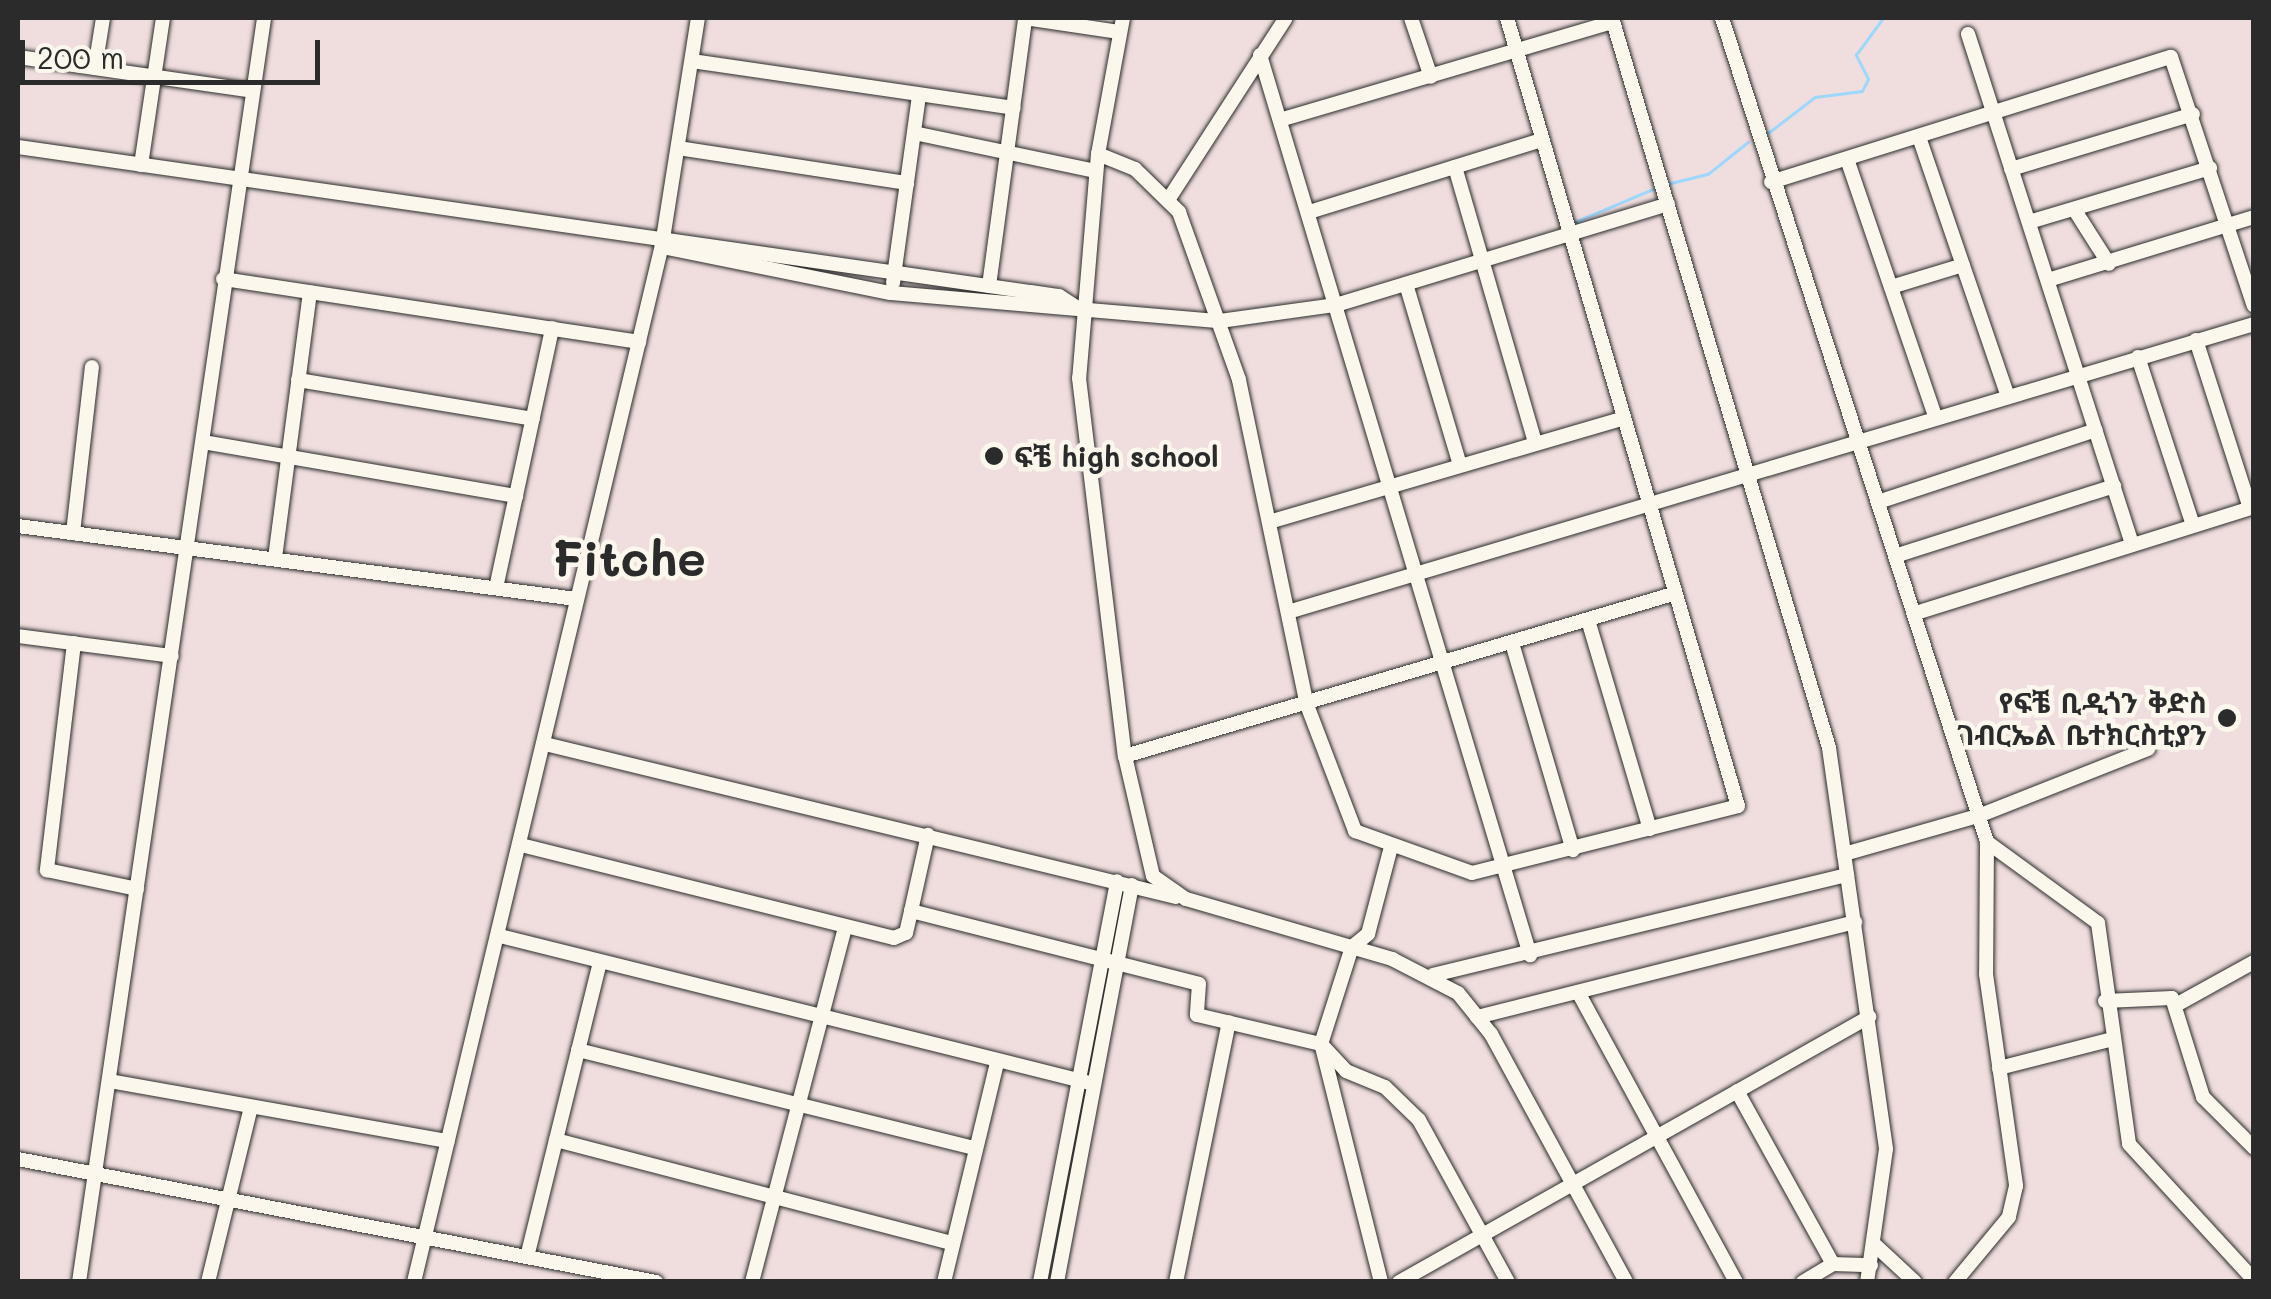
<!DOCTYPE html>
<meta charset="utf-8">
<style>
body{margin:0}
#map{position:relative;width:2271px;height:1299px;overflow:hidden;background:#f0dede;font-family:Mali,"Noto Sans Ethiopic",sans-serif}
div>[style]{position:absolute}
.stream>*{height:2.5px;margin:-1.25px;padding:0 1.25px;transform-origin:1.25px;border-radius:1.25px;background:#9cd7fd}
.roads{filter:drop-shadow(0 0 2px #2b2b2b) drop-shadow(0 0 2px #2b2b2b)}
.minor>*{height:14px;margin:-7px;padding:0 7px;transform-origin:7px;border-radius:7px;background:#fbf7ec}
.dots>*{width:28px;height:28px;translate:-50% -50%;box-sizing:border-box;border:5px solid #fbf7ec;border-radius:50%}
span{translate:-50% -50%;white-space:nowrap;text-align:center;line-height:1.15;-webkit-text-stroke:9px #fbf7ec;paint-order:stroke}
.poi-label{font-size:28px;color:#2b2b2b;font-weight:700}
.left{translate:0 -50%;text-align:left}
.right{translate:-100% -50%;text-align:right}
.town-label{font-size:48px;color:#2b2b2b;font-weight:700}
.frame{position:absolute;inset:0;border:20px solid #2b2b2b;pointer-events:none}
.scale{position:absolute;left:20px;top:40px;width:300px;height:45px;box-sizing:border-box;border:5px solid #2b2b2b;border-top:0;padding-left:12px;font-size:30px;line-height:35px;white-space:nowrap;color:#2b2b2b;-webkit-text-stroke:8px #fbf7ec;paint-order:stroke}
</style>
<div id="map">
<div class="stream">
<div style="left:1764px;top:136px;width:64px;rotate:-37.4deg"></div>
<div style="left:1815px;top:97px;width:47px;rotate:-7.3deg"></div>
<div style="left:1862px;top:91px;width:13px;rotate:-63deg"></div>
<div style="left:1868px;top:79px;width:27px;rotate:-117deg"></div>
<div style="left:1856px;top:55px;width:46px;rotate:-53.9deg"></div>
<div style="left:1671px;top:183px;width:38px;rotate:-14deg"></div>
<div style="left:1708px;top:174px;width:51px;rotate:-38.7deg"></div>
<div style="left:1575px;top:222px;width:85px;rotate:-22.9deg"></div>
</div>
<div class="roads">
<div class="minor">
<div style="left:1025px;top:18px;width:95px;rotate:8.5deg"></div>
<div style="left:1123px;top:18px;width:138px;rotate:100.4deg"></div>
<div style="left:1098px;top:154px;width:225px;rotate:94.8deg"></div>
<div style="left:1079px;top:378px;width:381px;rotate:83.1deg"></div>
<div style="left:1125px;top:756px;width:123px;rotate:76.9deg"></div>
<div style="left:1153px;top:876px;width:40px;rotate:34.9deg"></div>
<div style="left:1186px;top:899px;width:215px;rotate:16.2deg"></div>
<div style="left:1392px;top:959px;width:74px;rotate:27.3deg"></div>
<div style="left:1458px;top:993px;width:53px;rotate:51.2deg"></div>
<div style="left:1491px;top:1034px;width:282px;rotate:61.4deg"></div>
<div style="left:1411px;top:18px;width:62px;rotate:71.3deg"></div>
<div style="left:1612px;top:18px;width:762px;rotate:73.44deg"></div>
<div style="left:1829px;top:748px;width:405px;rotate:81.9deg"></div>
<div style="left:1886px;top:1149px;width:134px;rotate:98.1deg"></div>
<div style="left:1722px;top:18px;width:866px;rotate:72.17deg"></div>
<div style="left:1987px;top:842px;width:132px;rotate:90.4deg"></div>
<div style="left:1986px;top:974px;width:214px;rotate:81.9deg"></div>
<div style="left:2016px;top:1186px;width:32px;rotate:103deg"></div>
<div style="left:2009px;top:1217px;width:85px;rotate:129.7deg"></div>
<div style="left:1968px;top:34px;width:536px;rotate:72.17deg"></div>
<div style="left:1260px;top:55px;width:940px;rotate:73.3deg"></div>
<div style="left:18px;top:57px;width:237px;rotate:8.2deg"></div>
<div style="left:692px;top:61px;width:325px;rotate:8.3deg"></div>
<div style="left:95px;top:68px;width:51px;rotate:-80.9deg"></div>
<div style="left:1283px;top:119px;width:344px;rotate:-16.4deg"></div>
<div style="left:914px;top:133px;width:186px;rotate:11.8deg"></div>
<div style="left:1919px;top:137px;width:272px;rotate:71.1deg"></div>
<div style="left:18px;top:147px;width:1052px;rotate:8.15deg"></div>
<div style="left:1059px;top:296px;width:31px;rotate:33deg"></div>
<div style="left:678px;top:148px;width:232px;rotate:8.7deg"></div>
<div style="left:1098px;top:154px;width:40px;rotate:22deg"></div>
<div style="left:1135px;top:169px;width:62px;rotate:44.3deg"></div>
<div style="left:1179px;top:212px;width:178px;rotate:70.3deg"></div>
<div style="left:1239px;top:380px;width:332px;rotate:78.2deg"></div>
<div style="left:1307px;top:705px;width:135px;rotate:69.1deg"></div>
<div style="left:1355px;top:831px;width:124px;rotate:19.7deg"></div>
<div style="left:1472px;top:873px;width:274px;rotate:-14.1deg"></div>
<div style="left:1738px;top:806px;width:821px;rotate:-106.34deg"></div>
<div style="left:1847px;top:159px;width:272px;rotate:71.1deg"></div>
<div style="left:141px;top:165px;width:149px;rotate:-81.5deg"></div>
<div style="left:1455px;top:167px;width:287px;rotate:73.8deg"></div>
<div style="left:2011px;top:169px;width:190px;rotate:-16.8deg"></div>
<div style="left:1771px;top:182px;width:419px;rotate:-17.4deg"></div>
<div style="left:2171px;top:57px;width:262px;rotate:71.6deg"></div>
<div style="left:1170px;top:197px;width:213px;rotate:-57.1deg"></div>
<div style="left:2074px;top:209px;width:65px;rotate:57.5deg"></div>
<div style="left:1309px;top:212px;width:244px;rotate:-17.2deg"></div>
<div style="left:2029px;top:222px;width:189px;rotate:-16.6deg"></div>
<div style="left:667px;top:248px;width:228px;rotate:11.4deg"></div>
<div style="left:891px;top:293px;width:330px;rotate:4.9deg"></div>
<div style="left:1220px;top:321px;width:117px;rotate:-7.9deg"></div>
<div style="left:1336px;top:305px;width:347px;rotate:-16.9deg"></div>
<div style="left:223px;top:279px;width:421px;rotate:8.6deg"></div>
<div style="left:2048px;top:280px;width:215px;rotate:-17deg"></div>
<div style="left:893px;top:283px;width:190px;rotate:-82.1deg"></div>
<div style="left:1406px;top:284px;width:189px;rotate:73.4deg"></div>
<div style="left:989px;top:286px;width:270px;rotate:-82.3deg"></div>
<div style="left:1891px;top:287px;width:75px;rotate:-17deg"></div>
<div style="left:2196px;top:340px;width:176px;rotate:72.2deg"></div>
<div style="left:2138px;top:357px;width:177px;rotate:71.9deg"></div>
<div style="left:298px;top:380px;width:238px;rotate:9.4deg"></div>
<div style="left:203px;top:442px;width:318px;rotate:9.8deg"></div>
<div style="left:1881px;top:501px;width:226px;rotate:-18.3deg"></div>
<div style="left:1269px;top:522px;width:367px;rotate:-16.3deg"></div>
<div style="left:18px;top:526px;width:563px;rotate:7.45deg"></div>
<div style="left:73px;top:533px;width:167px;rotate:-83.5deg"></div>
<div style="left:1898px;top:555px;width:227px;rotate:-17.7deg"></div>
<div style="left:275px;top:558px;width:268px;rotate:-82.5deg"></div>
<div style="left:496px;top:588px;width:266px;rotate:-77.8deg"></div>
<div style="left:1288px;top:612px;width:1008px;rotate:-16.6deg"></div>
<div style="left:1916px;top:613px;width:354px;rotate:-17.4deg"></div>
<div style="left:1588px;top:620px;width:218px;rotate:73.5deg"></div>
<div style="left:18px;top:636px;width:155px;rotate:7.4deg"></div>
<div style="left:74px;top:643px;width:229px;rotate:96.8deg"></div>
<div style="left:47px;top:870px;width:92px;rotate:11.9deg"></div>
<div style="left:1512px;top:643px;width:216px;rotate:73.6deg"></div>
<div style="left:545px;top:744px;width:649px;rotate:13.63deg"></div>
<div style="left:1125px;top:756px;width:571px;rotate:-16.47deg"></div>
<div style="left:1987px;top:842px;width:137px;rotate:36.1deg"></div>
<div style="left:2098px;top:923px;width:223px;rotate:82deg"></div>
<div style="left:2129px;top:1144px;width:185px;rotate:47.4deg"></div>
<div style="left:521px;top:845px;width:384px;rotate:14deg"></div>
<div style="left:894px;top:938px;width:13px;rotate:-23deg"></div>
<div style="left:906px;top:933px;width:23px;rotate:-77deg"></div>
<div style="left:911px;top:911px;width:297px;rotate:14.2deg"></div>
<div style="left:1199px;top:984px;width:31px;rotate:94deg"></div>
<div style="left:1197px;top:1015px;width:127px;rotate:13.2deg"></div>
<div style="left:1321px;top:1044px;width:37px;rotate:47deg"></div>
<div style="left:1346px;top:1071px;width:42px;rotate:22.3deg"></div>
<div style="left:1385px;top:1087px;width:47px;rotate:44.1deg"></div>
<div style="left:1419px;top:1120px;width:185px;rotate:61.2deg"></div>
<div style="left:1844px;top:854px;width:142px;rotate:-15.9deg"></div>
<div style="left:1981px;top:815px;width:180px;rotate:-21.6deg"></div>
<div style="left:911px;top:911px;width:78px;rotate:-77.4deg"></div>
<div style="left:500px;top:936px;width:612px;rotate:13.99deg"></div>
<div style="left:1433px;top:975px;width:426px;rotate:-13.6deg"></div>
<div style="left:1578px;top:992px;width:330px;rotate:61.4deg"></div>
<div style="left:2105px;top:1001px;width:67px;rotate:-2.6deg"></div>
<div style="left:2172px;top:998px;width:104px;rotate:72.6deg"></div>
<div style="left:2203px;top:1097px;width:72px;rotate:45deg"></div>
<div style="left:2176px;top:1005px;width:89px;rotate:-28.9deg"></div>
<div style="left:1477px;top:1017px;width:390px;rotate:-14.1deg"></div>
<div style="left:578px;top:1050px;width:409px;rotate:13.9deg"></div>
<div style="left:1999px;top:1068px;width:114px;rotate:-14.3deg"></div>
<div style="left:110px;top:1081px;width:343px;rotate:10.1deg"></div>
<div style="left:1737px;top:1091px;width:198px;rotate:61deg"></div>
<div style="left:556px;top:1140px;width:408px;rotate:14.6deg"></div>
<div style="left:18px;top:1159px;width:650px;rotate:10.91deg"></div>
<div style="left:1875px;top:1245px;width:54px;rotate:42.8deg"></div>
<div style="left:527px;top:1257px;width:304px;rotate:-76.1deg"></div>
<div style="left:79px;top:1282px;width:1277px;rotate:-81.67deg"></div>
<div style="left:208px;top:1282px;width:180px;rotate:-76.2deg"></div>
<div style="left:414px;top:1282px;width:1066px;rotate:-76.55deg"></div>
<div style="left:662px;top:245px;width:230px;rotate:-81deg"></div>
<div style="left:752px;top:1282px;width:367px;rotate:-75.3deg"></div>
<div style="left:944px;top:1282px;width:225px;rotate:-76.4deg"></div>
<div style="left:1040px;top:1282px;width:408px;rotate:-79.1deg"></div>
<div style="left:1057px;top:1282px;width:404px;rotate:-79.3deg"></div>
<div style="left:1176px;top:1282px;width:265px;rotate:-78.5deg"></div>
<div style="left:1381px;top:1282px;width:245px;rotate:-104.1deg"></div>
<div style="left:1321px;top:1044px;width:102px;rotate:-72.3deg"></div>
<div style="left:1352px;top:947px;width:21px;rotate:-39deg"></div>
<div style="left:1368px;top:934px;width:86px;rotate:-75.2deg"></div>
<div style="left:1399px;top:1282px;width:540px;rotate:-29.42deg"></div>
<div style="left:1803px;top:1282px;width:35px;rotate:-31deg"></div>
<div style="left:1833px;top:1264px;width:38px;rotate:2deg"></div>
</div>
</div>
<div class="dots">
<div style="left:994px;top:456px;background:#2b2b2b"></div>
<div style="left:2227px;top:718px;background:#2b2b2b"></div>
</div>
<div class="poi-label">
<span class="left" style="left:1014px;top:456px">ፍቼ high school</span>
<span class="right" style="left:2207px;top:718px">የፍቼ ቢዲጎን ቅድስ<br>ገብርኤል ቤተክርስቲያን</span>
</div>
<div class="town-label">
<span style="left:629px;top:558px">Fitche</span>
</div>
<div class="frame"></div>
<div class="scale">200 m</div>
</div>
